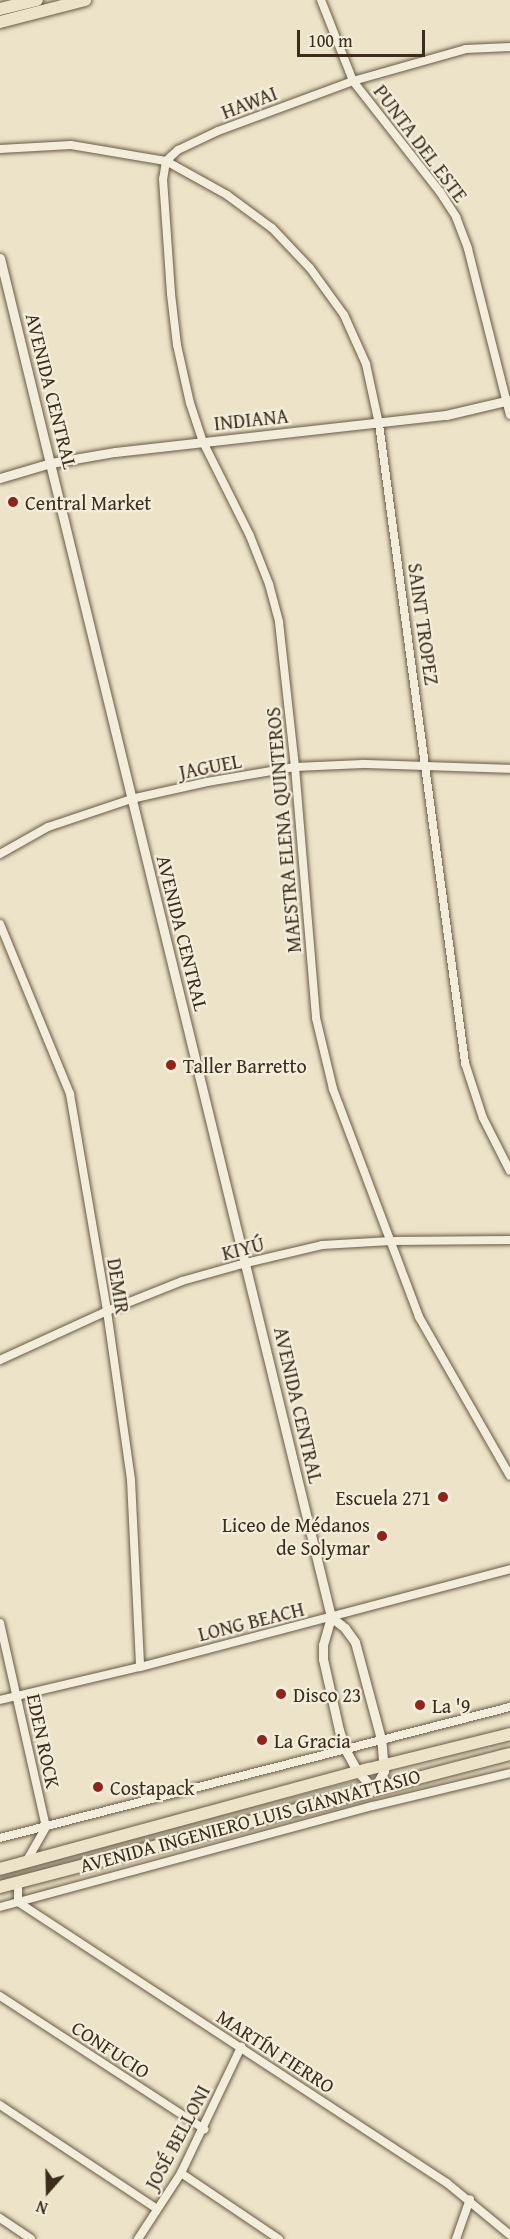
<!DOCTYPE html>
<meta charset="utf-8">
<style>
body{margin:0}
#map{position:relative;width:510px;height:2239px;overflow:hidden;background:#ece3c8;font-family:"Gentium Book Plus",serif}
div>[style]{position:absolute}
.green>*{inset:0;background:#cec4ab}
.roads{filter:drop-shadow(0 0 2px #685a46) drop-shadow(0 0 2px #685a46)}
.minor>*{height:8px;margin:-4px;padding:0 4px;transform-origin:4px;border-radius:4px;background:#f3eddb}
.tertiary>*{height:9px;margin:-4.5px;padding:0 4.5px;transform-origin:4.5px;border-radius:4.5px;background:#f3eddb}
.primary>*{height:12px;margin:-6px;padding:0 6px;transform-origin:6px;border-radius:6px;background:#ece3c8}
.dots>*{width:16px;height:16px;translate:-50% -50%;box-sizing:border-box;border:3px solid #f3eddb;border-radius:50%}
span{translate:-50% -50%;white-space:nowrap;text-align:center;line-height:1.15;-webkit-text-stroke:4.5px #f3eddb;paint-order:stroke}
.street-label{font-size:20px;color:#3c2c1b}
.poi-label{font-size:20px;color:#3c2c1b}
.left{translate:0 -50%;text-align:left}
.right{translate:-100% -50%;text-align:right}
.north{position:absolute;left:18px;top:2161px;width:60px;height:60px;-webkit-text-stroke:4px #f3eddb;paint-order:stroke;rotate:200deg;font-size:16px;font-weight:700;line-height:24px;text-align:center;color:#3c2c1b}
.north::after{content:'';display:block;margin:auto;width:21px;height:27px;background:#3c2c1b;clip-path:polygon(50% 0,100% 100%,50% 72%,0 100%)}
.scale{position:absolute;left:297px;top:30px;width:128px;height:27px;box-sizing:border-box;border:3px solid #3c2c1b;border-top:0;padding-left:8px;font-size:18px;line-height:21px;white-space:nowrap;color:#3c2c1b;-webkit-text-stroke:4px #f3eddb;paint-order:stroke}
</style>
<div id="map">
<div class="green">
<div style="clip-path:polygon(361px 1779px,365px 1784px,363px 1787px,0 1882px,0 1873px)"></div>
</div>
<div class="roads">
<div class="minor">
<div style="left:321px;top:0;width:87px;rotate:68.4deg"></div>
<div style="left:353px;top:81px;width:141px;rotate:51.9deg"></div>
<div style="left:440px;top:192px;width:30px;rotate:57deg"></div>
<div style="left:456px;top:217px;width:34px;rotate:69deg"></div>
<div style="left:468px;top:249px;width:171px;rotate:75.8deg"></div>
<div style="left:0;top:149px;width:71px;rotate:-3.2deg"></div>
<div style="left:71px;top:145px;width:96px;rotate:9.6deg"></div>
<div style="left:166px;top:161px;width:70px;rotate:29.1deg"></div>
<div style="left:227px;top:195px;width:56px;rotate:36.3deg"></div>
<div style="left:272px;top:228px;width:55px;rotate:46.5deg"></div>
<div style="left:310px;top:268px;width:58px;rotate:54.1deg"></div>
<div style="left:344px;top:315px;width:54px;rotate:65.8deg"></div>
<div style="left:366px;top:364px;width:61px;rotate:77.8deg"></div>
<div style="left:379px;top:424px;width:645px;rotate:82.33deg"></div>
<div style="left:465px;top:1063px;width:58px;rotate:71.9deg"></div>
<div style="left:483px;top:1118px;width:59px;rotate:63deg"></div>
<div style="left:166px;top:161px;width:18px;rotate:99deg"></div>
<div style="left:163px;top:179px;width:115px;rotate:86deg"></div>
<div style="left:171px;top:294px;width:51px;rotate:83.3deg"></div>
<div style="left:177px;top:345px;width:59px;rotate:77.4deg"></div>
<div style="left:190px;top:403px;width:41px;rotate:71.6deg"></div>
<div style="left:203px;top:442px;width:105px;rotate:63.4deg"></div>
<div style="left:250px;top:536px;width:52px;rotate:68.4deg"></div>
<div style="left:269px;top:584px;width:39px;rotate:75deg"></div>
<div style="left:279px;top:622px;width:146px;rotate:83.7deg"></div>
<div style="left:295px;top:767px;width:252px;rotate:85.2deg"></div>
<div style="left:316px;top:1018px;width:73px;rotate:76.5deg"></div>
<div style="left:333px;top:1089px;width:244px;rotate:69.3deg"></div>
<div style="left:419px;top:1317px;width:183px;rotate:60.2deg"></div>
<div style="left:166px;top:161px;width:16px;rotate:-43deg"></div>
<div style="left:178px;top:150px;width:44px;rotate:-25.4deg"></div>
<div style="left:218px;top:131px;width:144px;rotate:-20.3deg"></div>
<div style="left:353px;top:81px;width:117px;rotate:-15.8deg"></div>
<div style="left:466px;top:49px;width:44px;rotate:-2.6deg"></div>
<div style="left:0;top:854px;width:55px;rotate:-29.4deg"></div>
<div style="left:48px;top:827px;width:88px;rotate:-18.6deg"></div>
<div style="left:131px;top:799px;width:78px;rotate:-12.6deg"></div>
<div style="left:207px;top:782px;width:89px;rotate:-9.7deg"></div>
<div style="left:295px;top:767px;width:68px;rotate:-2.5deg"></div>
<div style="left:363px;top:764px;width:147px;rotate:1.9deg"></div>
<div style="left:0;top:924px;width:184px;rotate:67.6deg"></div>
<div style="left:70px;top:1094px;width:220px;rotate:80.3deg"></div>
<div style="left:107px;top:1311px;width:171px;rotate:81.9deg"></div>
<div style="left:131px;top:1480px;width:187px;rotate:87.2deg"></div>
<div style="left:0;top:1360px;width:118px;rotate:-24.6deg"></div>
<div style="left:107px;top:1311px;width:81px;rotate:-21.8deg"></div>
<div style="left:182px;top:1281px;width:66px;rotate:-15.7deg"></div>
<div style="left:246px;top:1263px;width:78px;rotate:-13.3deg"></div>
<div style="left:322px;top:1245px;width:69px;rotate:-3.3deg"></div>
<div style="left:391px;top:1241px;width:119px;rotate:-0.5deg"></div>
<div style="left:0;top:1623px;width:209px;rotate:77.3deg"></div>
<div style="left:46px;top:1827px;width:40px;rotate:119.7deg"></div>
<div style="left:0;top:1700px;width:144px;rotate:-13.3deg"></div>
<div style="left:140px;top:1667px;width:383px;rotate:-14.8deg"></div>
<div style="left:0;top:1838px;width:527px;rotate:-14.41deg"></div>
<div style="left:18px;top:1882px;width:20px;rotate:90deg"></div>
<div style="left:18px;top:1902px;width:513px;rotate:33.23deg"></div>
<div style="left:447px;top:2183px;width:82px;rotate:39.5deg"></div>
<div style="left:0;top:1907px;width:386px;rotate:-15.2deg"></div>
<div style="left:373px;top:1806px;width:141px;rotate:-13.5deg"></div>
<div style="left:0;top:1996px;width:244px;rotate:33.1deg"></div>
<div style="left:0;top:2105px;width:188px;rotate:33.5deg"></div>
<div style="left:181px;top:2173px;width:118px;rotate:34deg"></div>
<div style="left:0;top:2218px;width:37px;rotate:34deg"></div>
<div style="left:138px;top:2239px;width:79px;rotate:-56.9deg"></div>
<div style="left:181px;top:2173px;width:140px;rotate:-64.5deg"></div>
<div style="left:456px;top:2239px;width:42px;rotate:-70.7deg"></div>
</div>
<div class="tertiary">
<div style="left:0;top:258px;width:1399px;rotate:76.31deg"></div>
<div style="left:331px;top:1617px;width:29px;rotate:106deg"></div>
<div style="left:323px;top:1645px;width:14px;rotate:90deg"></div>
<div style="left:323px;top:1659px;width:73px;rotate:77.3deg"></div>
<div style="left:339px;top:1730px;width:20px;rotate:72deg"></div>
<div style="left:345px;top:1749px;width:26px;rotate:61deg"></div>
<div style="left:358px;top:1772px;width:23px;rotate:47deg"></div>
<div style="left:374px;top:1789px;width:21px;rotate:-61deg"></div>
<div style="left:384px;top:1771px;width:32px;rotate:-95deg"></div>
<div style="left:381px;top:1739px;width:100px;rotate:-105deg"></div>
<div style="left:355px;top:1642px;width:17px;rotate:-126deg"></div>
<div style="left:345px;top:1628px;width:18px;rotate:-142deg"></div>
<div style="left:0;top:478px;width:53px;rotate:-16.4deg"></div>
<div style="left:51px;top:463px;width:65px;rotate:-9.8deg"></div>
<div style="left:115px;top:452px;width:333px;rotate:-6.4deg"></div>
<div style="left:446px;top:415px;width:66px;rotate:-13.2deg"></div>
</div>
<div class="primary">
<div style="left:0;top:9px;width:38px;rotate:-14deg"></div>
<div style="left:0;top:22px;width:88px;rotate:-14.5deg"></div>
<div style="left:0;top:1869px;width:382px;rotate:-15.2deg"></div>
<div style="left:369px;top:1769px;width:145px;rotate:-13.9deg"></div>
<div style="left:0;top:1887px;width:527px;rotate:-14.62deg"></div>
</div>
</div>
<div class="dots">
<div style="left:13px;top:502px;background:#8f2418"></div>
<div style="left:171px;top:1065px;background:#8f2418"></div>
<div style="left:443px;top:1497px;background:#8f2418"></div>
<div style="left:382px;top:1536px;background:#8f2418"></div>
<div style="left:281px;top:1694px;background:#8f2418"></div>
<div style="left:420px;top:1705px;background:#8f2418"></div>
<div style="left:262px;top:1740px;background:#8f2418"></div>
<div style="left:98px;top:1787px;background:#8f2418"></div>
</div>
<div class="street-label">
<span style="left:249px;top:102px;rotate:-21deg">HAWAI</span>
<span style="left:421px;top:143px;rotate:53deg">PUNTA DEL ESTE</span>
<span style="left:52px;top:391px;rotate:76deg">AVENIDA CENTRAL</span>
<span style="left:251px;top:419px;rotate:-6deg">INDIANA</span>
<span style="left:424px;top:624px;rotate:82deg">SAINT TROPEZ</span>
<span style="left:210px;top:766px;rotate:-11deg">JAGUEL</span>
<span style="left:283px;top:830px;rotate:-95deg">MAESTRA ELENA QUINTEROS</span>
<span style="left:183px;top:933px;rotate:76deg">AVENIDA CENTRAL</span>
<span style="left:243px;top:1248px;rotate:-14deg">KIYÚ</span>
<span style="left:119px;top:1286px;rotate:81deg">DEMIR</span>
<span style="left:299px;top:1405px;rotate:77deg">AVENIDA CENTRAL</span>
<span style="left:251px;top:1621px;rotate:-14deg">LONG BEACH</span>
<span style="left:44px;top:1741px;rotate:78deg">EDEN ROCK</span>
<span style="left:250px;top:1820px;rotate:-15deg">AVENIDA INGENIERO LUIS GIANNATTASIO</span>
<span style="left:111px;top:2049px;rotate:33deg">CONFUCIO</span>
<span style="left:276px;top:2051px;rotate:33deg">MARTÍN FIERRO</span>
<span style="left:177px;top:2137px;rotate:-62deg">JOSÉ BELLONI</span>
</div>
<div class="poi-label">
<span class="left" style="left:25px;top:502px">Central Market</span>
<span class="left" style="left:183px;top:1065px">Taller Barretto</span>
<span class="right" style="left:431px;top:1497px">Escuela 271</span>
<span class="right" style="left:370px;top:1536px">Liceo de Médanos<br>de Solymar</span>
<span class="left" style="left:293px;top:1694px">Disco 23</span>
<span class="left" style="left:432px;top:1705px">La '9</span>
<span class="left" style="left:274px;top:1740px">La Gracia</span>
<span class="left" style="left:110px;top:1787px">Costapack</span>
</div>
<div class="north">N</div>
<div class="scale">100 m</div>
</div>
